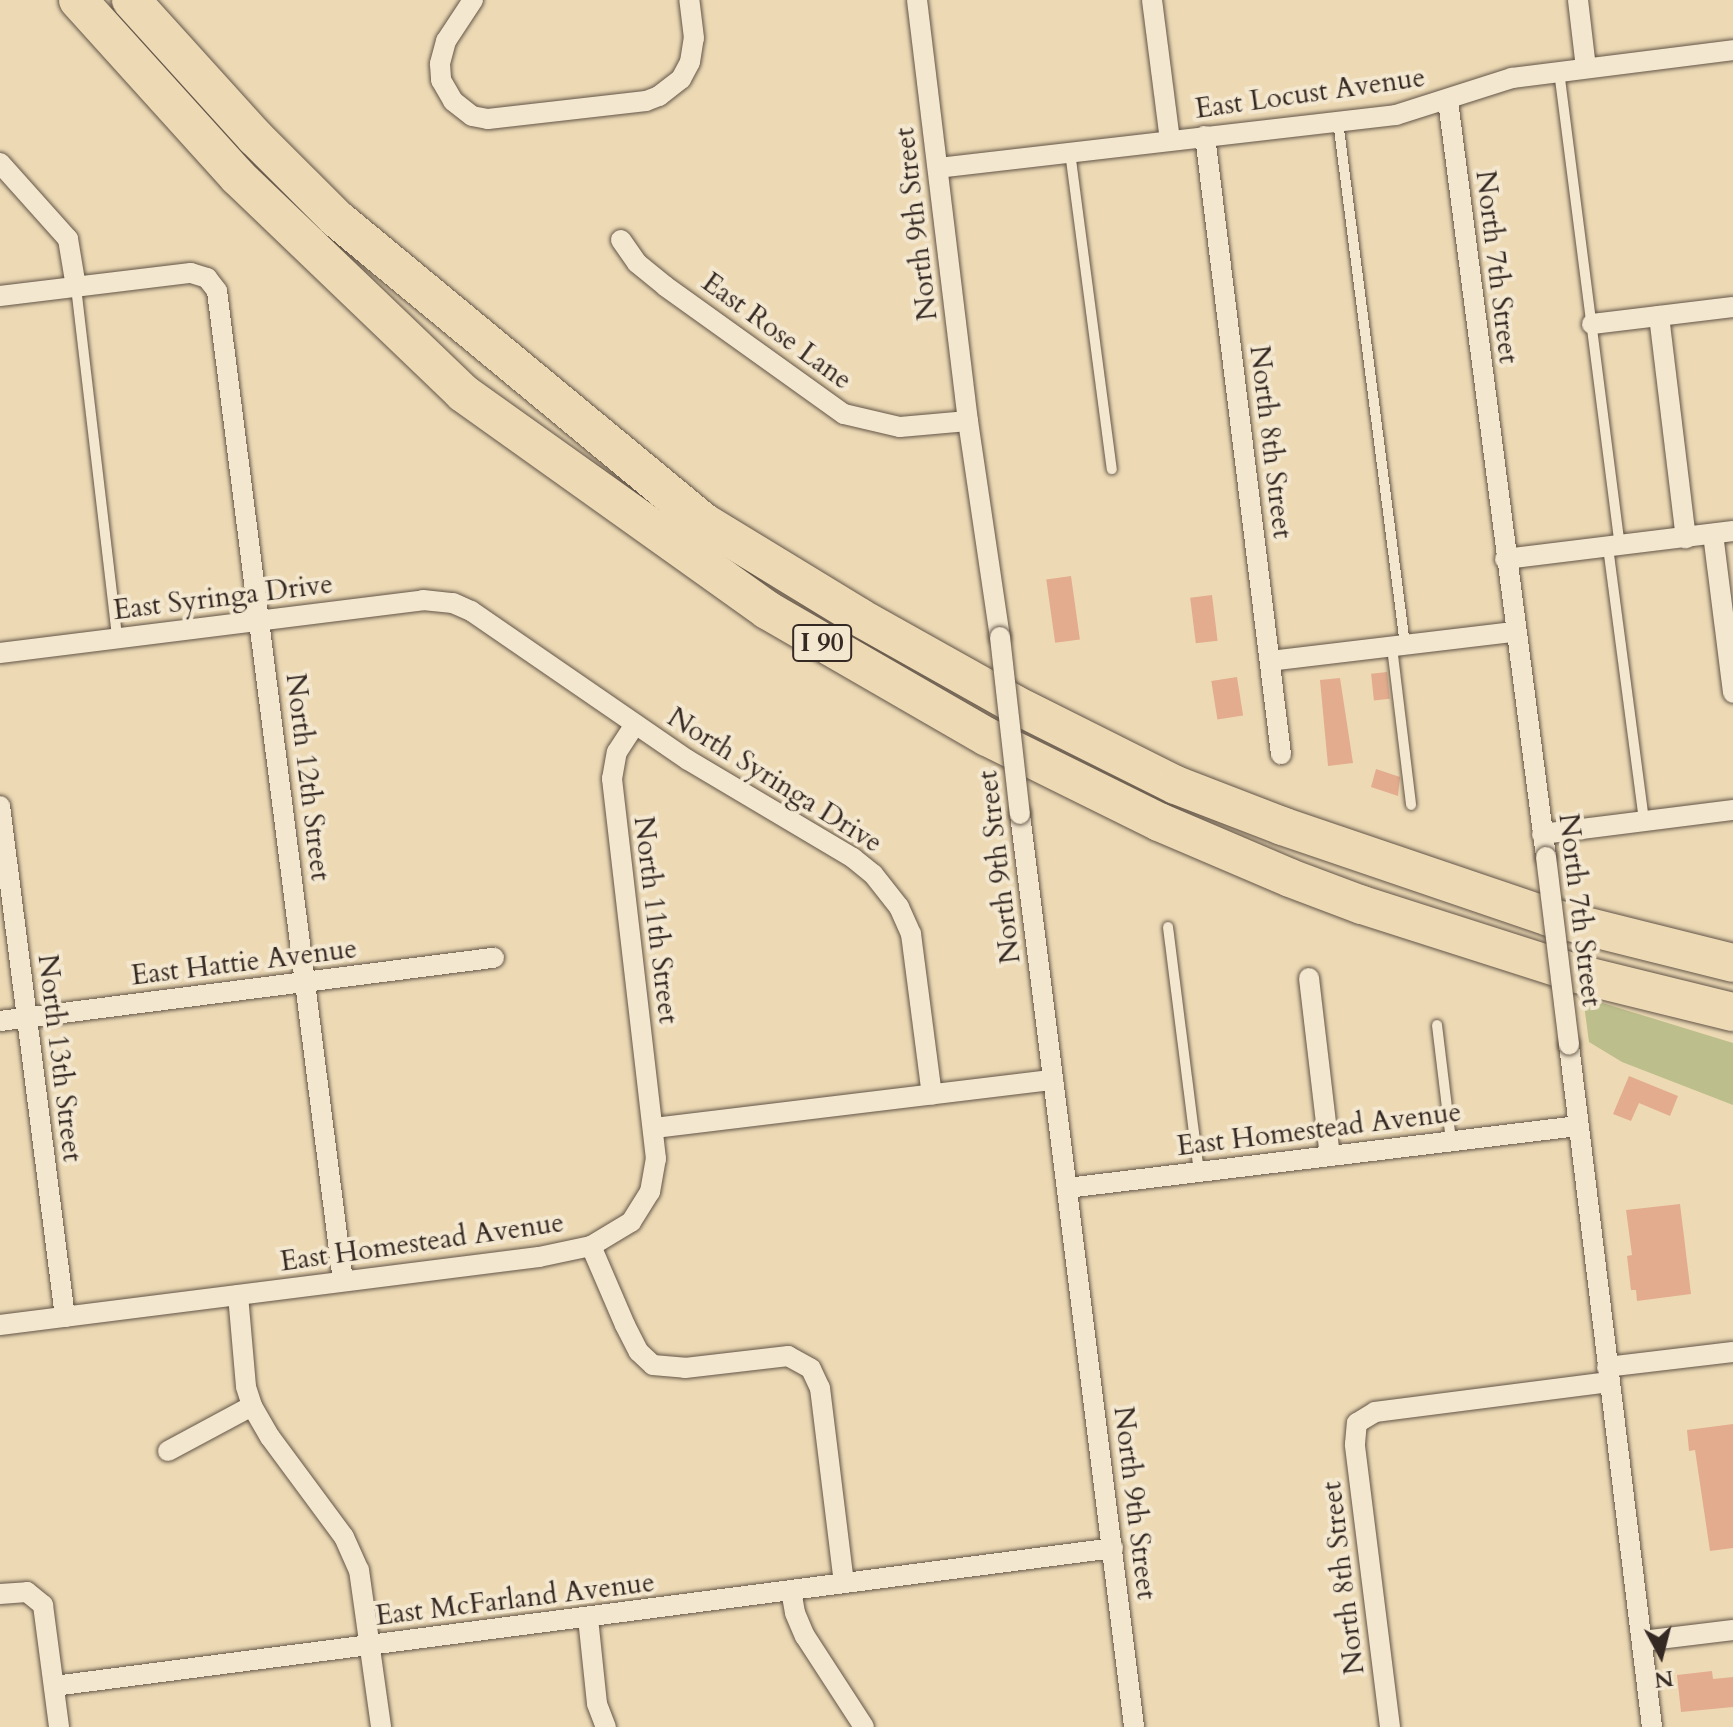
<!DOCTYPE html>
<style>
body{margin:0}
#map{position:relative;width:1733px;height:1727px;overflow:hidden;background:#eddab5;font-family:Cardo,serif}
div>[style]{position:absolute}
.green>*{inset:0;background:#bcbe8b}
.building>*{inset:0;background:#e3ac8e;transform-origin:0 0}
.roads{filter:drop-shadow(0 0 2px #635548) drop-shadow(0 0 2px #635548)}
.service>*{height:10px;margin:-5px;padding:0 5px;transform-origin:5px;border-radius:5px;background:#f3e7cf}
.minor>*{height:20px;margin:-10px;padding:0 10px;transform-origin:10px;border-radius:10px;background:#f3e7cf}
.motorway>*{height:38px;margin:-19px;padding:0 19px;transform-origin:19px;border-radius:19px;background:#eddab5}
.bridges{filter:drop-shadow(0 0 2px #635548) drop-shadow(0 0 2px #635548)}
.minor-bridge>*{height:20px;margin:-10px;padding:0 10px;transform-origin:10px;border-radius:10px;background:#f3e7cf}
span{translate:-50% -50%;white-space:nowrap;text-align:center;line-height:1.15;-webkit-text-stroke:8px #f3e7cf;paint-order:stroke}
.shield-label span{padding:2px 6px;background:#f3e7cf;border:2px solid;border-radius:6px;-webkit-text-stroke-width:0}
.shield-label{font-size:26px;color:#352924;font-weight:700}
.street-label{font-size:28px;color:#352924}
.north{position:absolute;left:1621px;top:1615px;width:80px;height:80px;-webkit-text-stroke:6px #f3e7cf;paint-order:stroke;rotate:173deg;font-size:22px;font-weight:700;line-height:32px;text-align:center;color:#352924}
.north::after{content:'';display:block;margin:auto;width:28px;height:36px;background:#352924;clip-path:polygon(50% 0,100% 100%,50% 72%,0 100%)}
</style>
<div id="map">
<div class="green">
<div style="clip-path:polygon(1583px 997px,1733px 1043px,1733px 1105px,1622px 1062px,1589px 1042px)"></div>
</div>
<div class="building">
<div style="left:1071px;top:576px;width:64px;height:25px;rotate:82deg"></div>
<div style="left:1212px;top:595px;width:46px;height:22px;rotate:83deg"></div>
<div style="left:1387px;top:672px;width:27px;height:16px;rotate:84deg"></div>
<div style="left:1237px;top:677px;width:39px;height:26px;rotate:81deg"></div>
<div style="clip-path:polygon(1340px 678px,1353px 763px,1328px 766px,1320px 680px)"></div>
<div style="clip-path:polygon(1376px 769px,1400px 777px,1398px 796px,1371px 787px)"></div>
<div style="clip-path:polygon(1629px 1076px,1678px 1096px,1670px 1116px,1639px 1103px,1631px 1121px,1613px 1114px)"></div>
<div style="clip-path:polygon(1680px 1204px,1691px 1294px,1637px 1301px,1636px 1290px,1631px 1290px,1627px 1256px,1632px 1255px,1626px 1210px)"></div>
<div style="clip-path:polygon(1733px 1424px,1733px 1548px,1710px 1551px,1695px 1450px,1689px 1451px,1687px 1430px)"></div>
<div style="clip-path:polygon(1712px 1671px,1713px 1679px,1733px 1677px,1733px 1707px,1681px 1712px,1677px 1675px)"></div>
</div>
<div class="roads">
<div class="service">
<div style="left:1559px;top:71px;width:478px;rotate:82.7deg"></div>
<div style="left:1338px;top:121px;width:528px;rotate:82.71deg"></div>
<div style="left:1070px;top:152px;width:320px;rotate:82.5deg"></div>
<div style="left:76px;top:287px;width:353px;rotate:83.3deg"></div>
<div style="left:1608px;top:547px;width:276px;rotate:82.5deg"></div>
<div style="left:1392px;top:647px;width:159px;rotate:83.1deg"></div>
<div style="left:1168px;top:927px;width:247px;rotate:82.8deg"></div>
<div style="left:1437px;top:1025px;width:117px;rotate:83.1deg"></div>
</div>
<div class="minor">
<div style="left:473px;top:0;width:49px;rotate:123.4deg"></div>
<div style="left:446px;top:41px;width:24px;rotate:105deg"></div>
<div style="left:440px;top:64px;width:16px;rotate:86deg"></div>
<div style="left:441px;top:80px;width:24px;rotate:60deg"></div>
<div style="left:453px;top:101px;width:24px;rotate:38deg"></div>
<div style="left:472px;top:116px;width:16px;rotate:11deg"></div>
<div style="left:488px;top:119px;width:159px;rotate:-6.5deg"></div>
<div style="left:646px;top:101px;width:14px;rotate:-21deg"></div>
<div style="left:659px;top:96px;width:28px;rotate:-38deg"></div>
<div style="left:681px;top:79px;width:19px;rotate:-62deg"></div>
<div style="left:690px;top:62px;width:24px;rotate:-81deg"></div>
<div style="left:694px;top:38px;width:38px;rotate:-97deg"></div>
<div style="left:917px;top:0;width:424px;rotate:83.1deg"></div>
<div style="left:968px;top:421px;width:218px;rotate:81.6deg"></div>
<div style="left:1152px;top:0;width:141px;rotate:82.7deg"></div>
<div style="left:1578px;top:0;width:68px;rotate:83.3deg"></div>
<div style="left:1448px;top:101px;width:762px;rotate:82.61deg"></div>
<div style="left:1205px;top:136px;width:623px;rotate:82.99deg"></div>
<div style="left:0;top:163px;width:102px;rotate:48.2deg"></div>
<div style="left:68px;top:239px;width:49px;rotate:80.5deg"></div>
<div style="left:938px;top:168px;width:461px;rotate:-6.6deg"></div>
<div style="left:1396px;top:115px;width:122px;rotate:-17.7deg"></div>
<div style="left:1512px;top:78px;width:223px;rotate:-7.2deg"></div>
<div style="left:621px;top:240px;width:28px;rotate:55deg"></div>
<div style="left:637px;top:263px;width:36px;rotate:39deg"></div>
<div style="left:665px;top:286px;width:220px;rotate:35.6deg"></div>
<div style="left:844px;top:414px;width:57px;rotate:13.1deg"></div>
<div style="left:900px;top:427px;width:68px;rotate:-5deg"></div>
<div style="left:0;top:296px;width:192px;rotate:-6.9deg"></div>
<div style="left:191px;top:273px;width:17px;rotate:17deg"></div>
<div style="left:207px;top:278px;width:16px;rotate:52deg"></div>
<div style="left:217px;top:291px;width:998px;rotate:82.75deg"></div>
<div style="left:1659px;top:316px;width:224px;rotate:83.1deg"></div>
<div style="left:1592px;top:324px;width:142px;rotate:-6.9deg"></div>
<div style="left:1713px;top:534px;width:160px;rotate:82.8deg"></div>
<div style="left:1505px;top:559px;width:230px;rotate:-7deg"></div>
<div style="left:0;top:653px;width:426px;rotate:-7.1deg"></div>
<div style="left:423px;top:600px;width:30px;rotate:6deg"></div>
<div style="left:453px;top:603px;width:20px;rotate:24deg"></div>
<div style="left:471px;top:611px;width:263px;rotate:34.5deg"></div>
<div style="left:688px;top:760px;width:192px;rotate:30.7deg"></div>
<div style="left:853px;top:858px;width:26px;rotate:39deg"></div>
<div style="left:873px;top:874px;width:42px;rotate:51.8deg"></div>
<div style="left:899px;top:907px;width:30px;rotate:66deg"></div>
<div style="left:911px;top:934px;width:162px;rotate:82.6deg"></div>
<div style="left:1270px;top:661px;width:246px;rotate:-6.8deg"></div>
<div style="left:0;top:806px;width:515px;rotate:82.75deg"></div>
<div style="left:1020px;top:814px;width:920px;rotate:82.88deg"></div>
<div style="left:1542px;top:834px;width:193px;rotate:-7.2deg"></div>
<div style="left:1309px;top:978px;width:179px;rotate:83.3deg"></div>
<div style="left:0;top:1021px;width:498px;rotate:-7.3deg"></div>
<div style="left:1569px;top:1045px;width:687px;rotate:83.06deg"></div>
<div style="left:654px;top:1128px;width:402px;rotate:-6.9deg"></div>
<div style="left:1067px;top:1188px;width:515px;rotate:-6.92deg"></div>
<div style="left:591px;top:1246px;width:86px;rotate:66.7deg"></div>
<div style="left:625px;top:1325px;width:30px;rotate:63deg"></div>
<div style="left:639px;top:1352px;width:19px;rotate:43deg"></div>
<div style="left:653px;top:1365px;width:32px;rotate:5deg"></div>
<div style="left:685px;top:1368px;width:104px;rotate:-6.6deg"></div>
<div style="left:788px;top:1356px;width:26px;rotate:29deg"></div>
<div style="left:811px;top:1369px;width:21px;rotate:65deg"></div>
<div style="left:820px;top:1388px;width:196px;rotate:83deg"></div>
<div style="left:238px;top:1295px;width:92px;rotate:85deg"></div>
<div style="left:246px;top:1387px;width:20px;rotate:72deg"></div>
<div style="left:252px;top:1406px;width:36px;rotate:60deg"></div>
<div style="left:270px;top:1437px;width:124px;rotate:53.5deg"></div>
<div style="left:344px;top:1537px;width:36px;rotate:66deg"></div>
<div style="left:359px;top:1570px;width:159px;rotate:82deg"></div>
<div style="left:0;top:1325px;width:543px;rotate:-7.19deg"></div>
<div style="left:539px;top:1257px;width:53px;rotate:-11.9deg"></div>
<div style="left:591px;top:1246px;width:47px;rotate:-31deg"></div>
<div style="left:631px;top:1222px;width:36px;rotate:-58deg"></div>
<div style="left:650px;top:1192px;width:34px;rotate:-80deg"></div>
<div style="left:656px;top:1159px;width:383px;rotate:-96.6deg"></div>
<div style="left:612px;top:779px;width:27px;rotate:-80deg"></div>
<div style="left:617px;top:752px;width:33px;rotate:-57deg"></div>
<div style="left:1607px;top:1367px;width:127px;rotate:-6.8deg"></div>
<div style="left:168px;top:1451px;width:95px;rotate:-28.2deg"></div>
<div style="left:791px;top:1590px;width:23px;rotate:80deg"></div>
<div style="left:795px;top:1613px;width:25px;rotate:67deg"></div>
<div style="left:805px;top:1636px;width:108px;rotate:57deg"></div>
<div style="left:0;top:1594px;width:27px;rotate:-4deg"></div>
<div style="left:27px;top:1592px;width:21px;rotate:39deg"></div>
<div style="left:43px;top:1605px;width:123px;rotate:82.5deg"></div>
<div style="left:588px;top:1618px;width:86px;rotate:84deg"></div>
<div style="left:597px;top:1704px;width:25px;rotate:69deg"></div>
<div style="left:1642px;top:1641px;width:92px;rotate:-6.9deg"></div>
<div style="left:54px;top:1686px;width:1068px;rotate:-7.42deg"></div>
<div style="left:1390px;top:1727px;width:285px;rotate:-97.1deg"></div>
<div style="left:1355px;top:1444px;width:21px;rotate:-85deg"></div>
<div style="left:1357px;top:1423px;width:21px;rotate:-31deg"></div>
<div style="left:1375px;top:1412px;width:236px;rotate:-7.3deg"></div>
</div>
<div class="motorway">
<div style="left:78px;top:0;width:239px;rotate:47.9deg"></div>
<div style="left:238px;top:177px;width:312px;rotate:43.8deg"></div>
<div style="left:463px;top:393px;width:374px;rotate:35.5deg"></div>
<div style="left:767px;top:610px;width:254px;rotate:30deg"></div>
<div style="left:987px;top:737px;width:192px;rotate:26.3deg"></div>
<div style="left:1159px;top:822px;width:142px;rotate:23.1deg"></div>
<div style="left:1290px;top:878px;width:77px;rotate:20.6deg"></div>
<div style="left:1362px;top:905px;width:227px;rotate:17.7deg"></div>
<div style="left:1578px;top:974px;width:160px;rotate:13.8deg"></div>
<div style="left:131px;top:0;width:185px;rotate:47.9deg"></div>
<div style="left:255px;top:137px;width:115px;rotate:45deg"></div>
<div style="left:336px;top:218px;width:475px;rotate:39.6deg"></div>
<div style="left:702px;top:521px;width:184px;rotate:31.4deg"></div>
<div style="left:859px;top:617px;width:176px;rotate:29.3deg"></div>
<div style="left:1012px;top:703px;width:183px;rotate:26.6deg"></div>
<div style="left:1176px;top:785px;width:114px;rotate:21.1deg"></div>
<div style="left:1282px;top:826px;width:282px;rotate:18.8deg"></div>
<div style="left:1549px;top:917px;width:190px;rotate:14deg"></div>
</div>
</div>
<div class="bridges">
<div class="minor-bridge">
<div style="left:1000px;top:637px;width:178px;rotate:83.6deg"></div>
<div style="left:1546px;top:857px;width:189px;rotate:83deg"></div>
</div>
</div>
<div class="shield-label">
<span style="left:822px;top:643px">I 90</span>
</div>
<div class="street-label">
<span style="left:1310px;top:93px;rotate:-8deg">East Locust Avenue</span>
<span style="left:916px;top:224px;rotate:-97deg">North 9th Street</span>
<span style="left:1497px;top:267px;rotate:83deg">North 7th Street</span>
<span style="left:777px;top:331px;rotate:36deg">East Rose Lane</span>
<span style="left:1271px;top:442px;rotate:83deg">North 8th Street</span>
<span style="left:223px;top:597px;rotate:-7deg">East Syringa Drive</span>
<span style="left:308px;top:777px;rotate:83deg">North 12th Street</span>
<span style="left:775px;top:780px;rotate:32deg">North Syringa Drive</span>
<span style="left:999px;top:867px;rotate:-97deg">North 9th Street</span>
<span style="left:1580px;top:910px;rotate:83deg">North 7th Street</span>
<span style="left:656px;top:920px;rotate:83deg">North 11th Street</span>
<span style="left:244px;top:962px;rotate:-7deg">East Hattie Avenue</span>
<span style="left:60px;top:1058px;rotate:83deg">North 13th Street</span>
<span style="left:1319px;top:1129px;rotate:-7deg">East Homestead Avenue</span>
<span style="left:422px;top:1242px;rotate:-8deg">East Homestead Avenue</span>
<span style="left:1135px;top:1503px;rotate:83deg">North 9th Street</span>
<span style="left:1343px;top:1578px;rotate:-97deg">North 8th Street</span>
<span style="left:515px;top:1599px;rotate:-7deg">East McFarland Avenue</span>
</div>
<div class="north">N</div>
</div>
